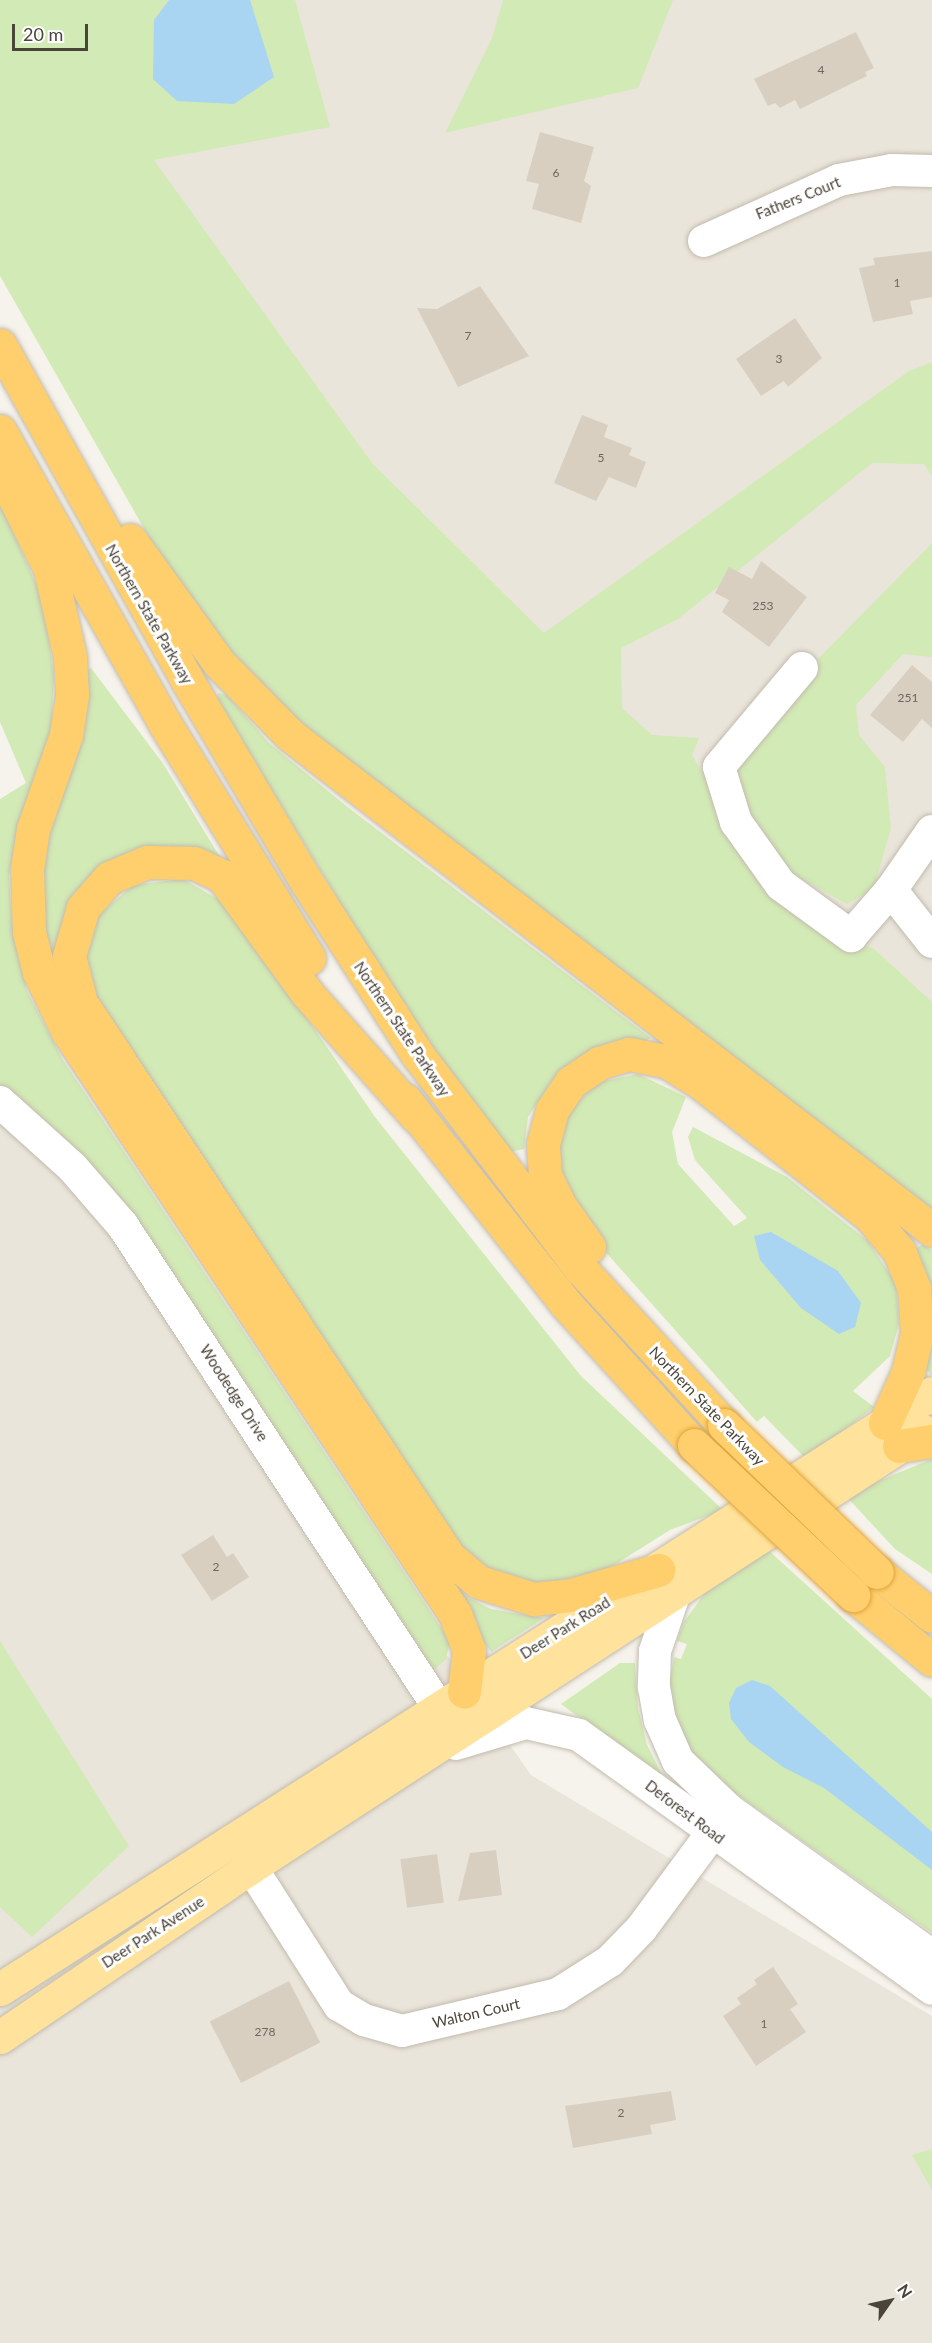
<!DOCTYPE html>
<style>
body{margin:0}
#map{position:relative;width:932px;height:2343px;overflow:hidden;background:#f6f3ec;font-family:Lato,sans-serif}
div>[style]{position:absolute}
.residential>*{inset:0;background:#eae5da}
.green>*{inset:0;background:#d2eab5}
.water>*{inset:0;background:#a9d4f2}
.building>*{inset:0;background:#d8cfc1;transform-origin:0 0}
.roads{filter:drop-shadow(0 0 2px #c2bbae) drop-shadow(0 0 2px #c2bbae)}
.minor>*{height:32px;margin:-16px;padding:0 16px;transform-origin:16px;border-radius:16px;background:#fff}
.major>*{height:33px;margin:-16.5px;padding:0 16.5px;transform-origin:16.5px;border-radius:16.5px;background:#ffe39c}
.highway>*{height:33px;margin:-16.5px;padding:0 16.5px;transform-origin:16.5px;border-radius:16.5px;background:#ffcf6e}
.bridges{filter:drop-shadow(0 0 2px #e0a43c) drop-shadow(0 0 2px #e0a43c)}
.highway-bridge>*{height:33px;margin:-16.5px;padding:0 16.5px;transform-origin:16.5px;border-radius:16.5px;background:#ffcf6e}
span{translate:-50% -50%;white-space:nowrap;text-align:center;line-height:1.15;-webkit-text-stroke:6px #fff;paint-order:stroke}
.number-label{font-size:12px;color:#6e675b}
.number-label span{-webkit-text-stroke-width:0}
.street-label{font-size:15px;color:#4b4439}
.north{position:absolute;left:860px;top:2271px;width:60px;height:60px;-webkit-text-stroke:4px #fff;paint-order:stroke;rotate:56deg;font-size:16px;font-weight:700;line-height:24px;text-align:center;color:#4b4439}
.north::after{content:'';display:block;margin:auto;width:21px;height:27px;background:#4b4439;clip-path:polygon(50% 0,100% 100%,50% 72%,0 100%)}
.scale{position:absolute;left:12px;top:24px;width:76px;height:27px;box-sizing:border-box;border:3px solid #4b4439;border-top:0;padding-left:8px;font-size:18px;line-height:21px;white-space:nowrap;color:#4b4439;-webkit-text-stroke:4px #fff;paint-order:stroke}
</style>
<div id="map">
<div class="residential">
<div style="clip-path:polygon(0 0,932px 0,932px 1040px,311px 515px)"></div>
<div style="clip-path:polygon(0 892px,34px 1065px,531px 1775px,932px 2016px,932px 2343px,0 2343px)"></div>
</div>
<div class="green">
<div style="clip-path:polygon(0 0,169px 0,154px 20px,250px 9px,250px 0,295px 0,330px 127px,154px 160px,372px 463px,544px 633px,909px 371px,932px 362px,932px 476px,924px 464px,872px 463px,678px 619px,621px 648px,622px 708px,652px 735px,699px 738px,692px 755px,767px 881px,834px 939px,873px 948px,932px 1002px,932px 1217px,311px 739px,243px 671px,166px 567px,0 276px)"></div>
<div style="clip-path:polygon(503px 0,673px 0,638px 88px,445px 133px,492px 38px)"></div>
<div style="clip-path:polygon(0 503px,43px 599px,54px 675px,51px 737px,18px 831px,9px 876px,12px 924px,27px 991px,63px 1060px,450px 1641px,446px 1659px,434px 1670px,428px 1670px,0 1086px,0 799px,26px 783px,0 722px)"></div>
<div style="clip-path:polygon(932px 543px,932px 657px,903px 654px,856px 705px,859px 735px,885px 767px,891px 828px,874px 888px,847px 904px,793px 874px,745px 805px,733px 759px,816px 661px)"></div>
<div style="clip-path:polygon(91px 668px,162px 762px,220px 857px,211px 862px,89px 878px,61px 926px,52px 972px,35px 874px,77px 754px,86px 670px)"></div>
<div style="clip-path:polygon(218px 693px,227px 695px,269px 743px,350px 809px,651px 1038px,551px 1082px,528px 1117px,524px 1149px,510px 1152px,412px 1021px,217px 700px)"></div>
<div style="clip-path:polygon(183px 879px,230px 906px,375px 1117px,581px 1376px,723px 1510px,670px 1530px,589px 1581px,548px 1590px,467px 1563px,86px 1001px,79px 952px,96px 917px,133px 885px)"></div>
<div style="clip-path:polygon(638px 1074px,686px 1097px,672px 1132px,678px 1164px,734px 1226px,747px 1218px,695px 1160px,688px 1137px,693px 1127px,787px 1177px,868px 1241px,896px 1283px,899px 1324px,890px 1356px,853px 1391px,874px 1407px,806px 1459px,764px 1416px,757px 1422px,577px 1220px,558px 1166px,561px 1123px,594px 1083px)"></div>
<div style="clip-path:polygon(923px 1244px,932px 1251px,932px 1376px,926px 1369px,929px 1347px,911px 1251px)"></div>
<div style="clip-path:polygon(932px 1459px,932px 1574px,895px 1549px,845px 1495px)"></div>
<div style="clip-path:polygon(767px 1549px,932px 1699px,932px 1933px,704px 1771px,677px 1731px,668px 1690px,674px 1657px,681px 1659px,687px 1644px,677px 1641px,683px 1623px,708px 1589px)"></div>
<div style="clip-path:polygon(432px 1567px,469px 1598px,491px 1609px,544px 1618px,491px 1652px)"></div>
<div style="clip-path:polygon(0 1641px,129px 1846px,32px 1937px,0 1907px)"></div>
<div style="clip-path:polygon(620px 1663px,635px 1663px,638px 1708px,647px 1745px,666px 1782px,561px 1704px)"></div>
<div style="clip-path:polygon(932px 2149px,932px 2190px,912px 2155px)"></div>
</div>
<div class="water">
<div style="clip-path:polygon(169px 0,250px 0,274px 77px,234px 104px,177px 101px,153px 79px,154px 20px)"></div>
<div style="clip-path:polygon(771px 1232px,838px 1271px,861px 1303px,855px 1327px,839px 1334px,801px 1308px,760px 1260px,754px 1236px)"></div>
<div style="clip-path:polygon(752px 1680px,770px 1686px,932px 1832px,932px 1870px,824px 1788px,783px 1767px,749px 1742px,731px 1719px,729px 1703px,736px 1688px)"></div>
</div>
<div class="building">
<div style="clip-path:polygon(856px 32px,874px 68px,865px 72px,867px 76px,800px 109px,795px 100px,780px 108px,775px 103px,768px 106px,754px 79px)"></div>
<div style="clip-path:polygon(540px 132px,594px 147px,584px 181px,591px 186px,581px 223px,532px 209px,539px 184px,526px 181px)"></div>
<div style="clip-path:polygon(932px 251px,932px 297px,910px 301px,913px 314px,873px 322px,859px 268px,875px 265px,873px 258px)"></div>
<div style="clip-path:polygon(480px 286px,529px 356px,458px 387px,417px 308px,437px 309px)"></div>
<div style="clip-path:polygon(795px 318px,822px 358px,788px 387px,784px 381px,761px 396px,736px 359px)"></div>
<div style="clip-path:polygon(582px 415px,608px 425px,604px 437px,632px 448px,629px 455px,646px 462px,636px 488px,609px 477px,596px 501px,554px 483px)"></div>
<div style="clip-path:polygon(761px 561px,807px 597px,769px 647px,722px 612px,729px 600px,715px 593px,729px 567px,752px 579px)"></div>
<div style="clip-path:polygon(912px 665px,932px 682px,932px 728px,922px 719px,903px 742px,870px 715px)"></div>
<div style="clip-path:polygon(213px 1535px,227px 1557px,233px 1553px,249px 1577px,212px 1601px,181px 1555px)"></div>
<div style="clip-path:polygon(496px 1850px,502px 1895px,458px 1901px,470px 1853px)"></div>
<div style="left:437px;top:1854px;width:49px;height:37px;rotate:82deg"></div>
<div style="clip-path:polygon(773px 1967px,798px 2004px,790px 2009px,806px 2032px,756px 2066px,723px 2016px,741px 2004px,737px 1998px,757px 1984px,754px 1980px)"></div>
<div style="left:289px;top:1981px;width:69px;height:89px;rotate:63deg"></div>
<div style="clip-path:polygon(671px 2091px,676px 2120px,650px 2125px,652px 2134px,573px 2148px,565px 2106px)"></div>
</div>
<div class="roads">
<div class="minor">
<div style="left:704px;top:241px;width:148px;rotate:-24.3deg"></div>
<div style="left:839px;top:180px;width:54px;rotate:-10.7deg"></div>
<div style="left:892px;top:170px;width:40px;rotate:1.4deg"></div>
<div style="left:802px;top:668px;width:129px;rotate:130deg"></div>
<div style="left:719px;top:767px;width:58px;rotate:72.8deg"></div>
<div style="left:736px;top:822px;width:77px;rotate:54.5deg"></div>
<div style="left:781px;top:885px;width:87px;rotate:36.1deg"></div>
<div style="left:851px;top:936px;width:61px;rotate:-49deg"></div>
<div style="left:932px;top:831px;width:72px;rotate:124.8deg"></div>
<div style="left:891px;top:890px;width:66px;rotate:51.7deg"></div>
<div style="left:0;top:1102px;width:98px;rotate:42.1deg"></div>
<div style="left:73px;top:1168px;width:77px;rotate:49.2deg"></div>
<div style="left:123px;top:1226px;width:576px;rotate:56.75deg"></div>
<div style="left:676px;top:1589px;width:65px;rotate:108.7deg"></div>
<div style="left:655px;top:1651px;width:36px;rotate:92deg"></div>
<div style="left:654px;top:1687px;width:34px;rotate:80deg"></div>
<div style="left:660px;top:1720px;width:45px;rotate:66.3deg"></div>
<div style="left:678px;top:1761px;width:71px;rotate:43.9deg"></div>
<div style="left:729px;top:1810px;width:250px;rotate:35.7deg"></div>
<div style="left:456px;top:1744px;width:73px;rotate:-16.7deg"></div>
<div style="left:526px;top:1723px;width:54px;rotate:12.8deg"></div>
<div style="left:579px;top:1735px;width:435px;rotate:35.7deg"></div>
<div style="left:251px;top:1867px;width:164px;rotate:57.5deg"></div>
<div style="left:339px;top:2005px;width:29px;rotate:31deg"></div>
<div style="left:364px;top:2020px;width:40px;rotate:16deg"></div>
<div style="left:402px;top:2031px;width:160px;rotate:-13.3deg"></div>
<div style="left:558px;top:1994px;width:62px;rotate:-32.4deg"></div>
<div style="left:610px;top:1961px;width:45px;rotate:-45.9deg"></div>
<div style="left:641px;top:1929px;width:119px;rotate:-53.5deg"></div>
</div>
<div class="major">
<div style="left:0;top:1989px;width:1106px;rotate:-32.6deg"></div>
<div style="left:0;top:2037px;width:303px;rotate:-34.1deg"></div>
<div style="left:251px;top:1867px;width:801px;rotate:-32.98deg"></div>
</div>
<div class="highway">
<div style="left:0;top:345px;width:384px;rotate:60.8deg"></div>
<div style="left:187px;top:680px;width:234px;rotate:59.4deg"></div>
<div style="left:306px;top:881px;width:206px;rotate:57.3deg"></div>
<div style="left:417px;top:1054px;width:270px;rotate:52.7deg"></div>
<div style="left:581px;top:1269px;width:212px;rotate:47.5deg"></div>
<div style="left:0;top:431px;width:336px;rotate:60.6deg"></div>
<div style="left:165px;top:724px;width:275px;rotate:58.4deg"></div>
<div style="left:0;top:469px;width:112px;rotate:63.4deg"></div>
<div style="left:50px;top:569px;width:90px;rotate:77.2deg"></div>
<div style="left:70px;top:657px;width:38px;rotate:87deg"></div>
<div style="left:72px;top:695px;width:40px;rotate:98.5deg"></div>
<div style="left:66px;top:735px;width:100px;rotate:109.3deg"></div>
<div style="left:33px;top:829px;width:40px;rotate:98.5deg"></div>
<div style="left:27px;top:869px;width:63px;rotate:88.2deg"></div>
<div style="left:29px;top:932px;width:41px;rotate:76deg"></div>
<div style="left:39px;top:972px;width:67px;rotate:64.2deg"></div>
<div style="left:68px;top:1032px;width:699px;rotate:56.38deg"></div>
<div style="left:455px;top:1614px;width:39px;rotate:69deg"></div>
<div style="left:469px;top:1650px;width:42px;rotate:96.8deg"></div>
<div style="left:130px;top:540px;width:152px;rotate:54.1deg"></div>
<div style="left:219px;top:663px;width:101px;rotate:45.4deg"></div>
<div style="left:290px;top:735px;width:811px;rotate:37.63deg"></div>
<div style="left:405px;top:1100px;width:260px;rotate:51.7deg"></div>
<div style="left:566px;top:1304px;width:190px;rotate:47.8deg"></div>
<div style="left:417px;top:1117px;width:166px;rotate:-131.6deg"></div>
<div style="left:307px;top:993px;width:145px;rotate:-126deg"></div>
<div style="left:222px;top:876px;width:31px;rotate:-155deg"></div>
<div style="left:194px;top:863px;width:47px;rotate:-178.8deg"></div>
<div style="left:147px;top:862px;width:41px;rotate:157.2deg"></div>
<div style="left:109px;top:878px;width:40px;rotate:131deg"></div>
<div style="left:83px;top:908px;width:50px;rotate:106.3deg"></div>
<div style="left:69px;top:956px;width:49px;rotate:75.7deg"></div>
<div style="left:81px;top:1003px;width:665px;rotate:56.41deg"></div>
<div style="left:449px;top:1557px;width:39px;rotate:40deg"></div>
<div style="left:479px;top:1582px;width:58px;rotate:17.2deg"></div>
<div style="left:534px;top:1599px;width:37px;rotate:-6deg"></div>
<div style="left:571px;top:1595px;width:91px;rotate:-16deg"></div>
<div style="left:589px;top:1247px;width:50px;rotate:-125.3deg"></div>
<div style="left:560px;top:1206px;width:34px;rotate:-116deg"></div>
<div style="left:545px;top:1175px;width:31px;rotate:-94deg"></div>
<div style="left:543px;top:1144px;width:35px;rotate:-75deg"></div>
<div style="left:552px;top:1110px;width:34px;rotate:-56deg"></div>
<div style="left:571px;top:1082px;width:34px;rotate:-34deg"></div>
<div style="left:599px;top:1063px;width:31px;rotate:-17deg"></div>
<div style="left:629px;top:1054px;width:38px;rotate:11deg"></div>
<div style="left:666px;top:1061px;width:41px;rotate:32.2deg"></div>
<div style="left:701px;top:1083px;width:215px;rotate:38.2deg"></div>
<div style="left:870px;top:1216px;width:45px;rotate:50.4deg"></div>
<div style="left:899px;top:1251px;width:40px;rotate:68deg"></div>
<div style="left:914px;top:1288px;width:45px;rotate:86.2deg"></div>
<div style="left:917px;top:1333px;width:40px;rotate:103deg"></div>
<div style="left:908px;top:1372px;width:56px;rotate:114.3deg"></div>
<div style="left:899px;top:1446px;width:33px;rotate:-9deg"></div>
<div style="left:877px;top:1572px;width:70px;rotate:38.7deg"></div>
<div style="left:853px;top:1595px;width:102px;rotate:39.4deg"></div>
</div>
</div>
<div class="bridges">
<div class="highway-bridge">
<div style="left:724px;top:1425px;width:212px;rotate:43.9deg"></div>
<div style="left:694px;top:1445px;width:219px;rotate:43.3deg"></div>
</div>
</div>
<div class="number-label">
<span style="left:821px;top:70px">4</span>
<span style="left:556px;top:173px">6</span>
<span style="left:897px;top:283px">1</span>
<span style="left:468px;top:336px">7</span>
<span style="left:779px;top:359px">3</span>
<span style="left:601px;top:458px">5</span>
<span style="left:763px;top:606px">253</span>
<span style="left:908px;top:698px">251</span>
<span style="left:216px;top:1567px">2</span>
<span style="left:764px;top:2024px">1</span>
<span style="left:265px;top:2032px">278</span>
<span style="left:621px;top:2113px">2</span>
</div>
<div class="street-label">
<span style="left:798px;top:198px;rotate:-22deg">Fathers Court</span>
<span style="left:149px;top:614px;rotate:60deg">Northern State Parkway</span>
<span style="left:402px;top:1029px;rotate:56deg">Northern State Parkway</span>
<span style="left:234px;top:1393px;rotate:57deg">Woodedge Drive</span>
<span style="left:707px;top:1406px;rotate:46deg">Northern State Parkway</span>
<span style="left:565px;top:1628px;rotate:-32deg">Deer Park Road</span>
<span style="left:685px;top:1812px;rotate:37deg">Deforest Road</span>
<span style="left:153px;top:1932px;rotate:-33deg">Deer Park Avenue</span>
<span style="left:476px;top:2013px;rotate:-13deg">Walton Court</span>
</div>
<div class="north">N</div>
<div class="scale">20 m</div>
</div>
